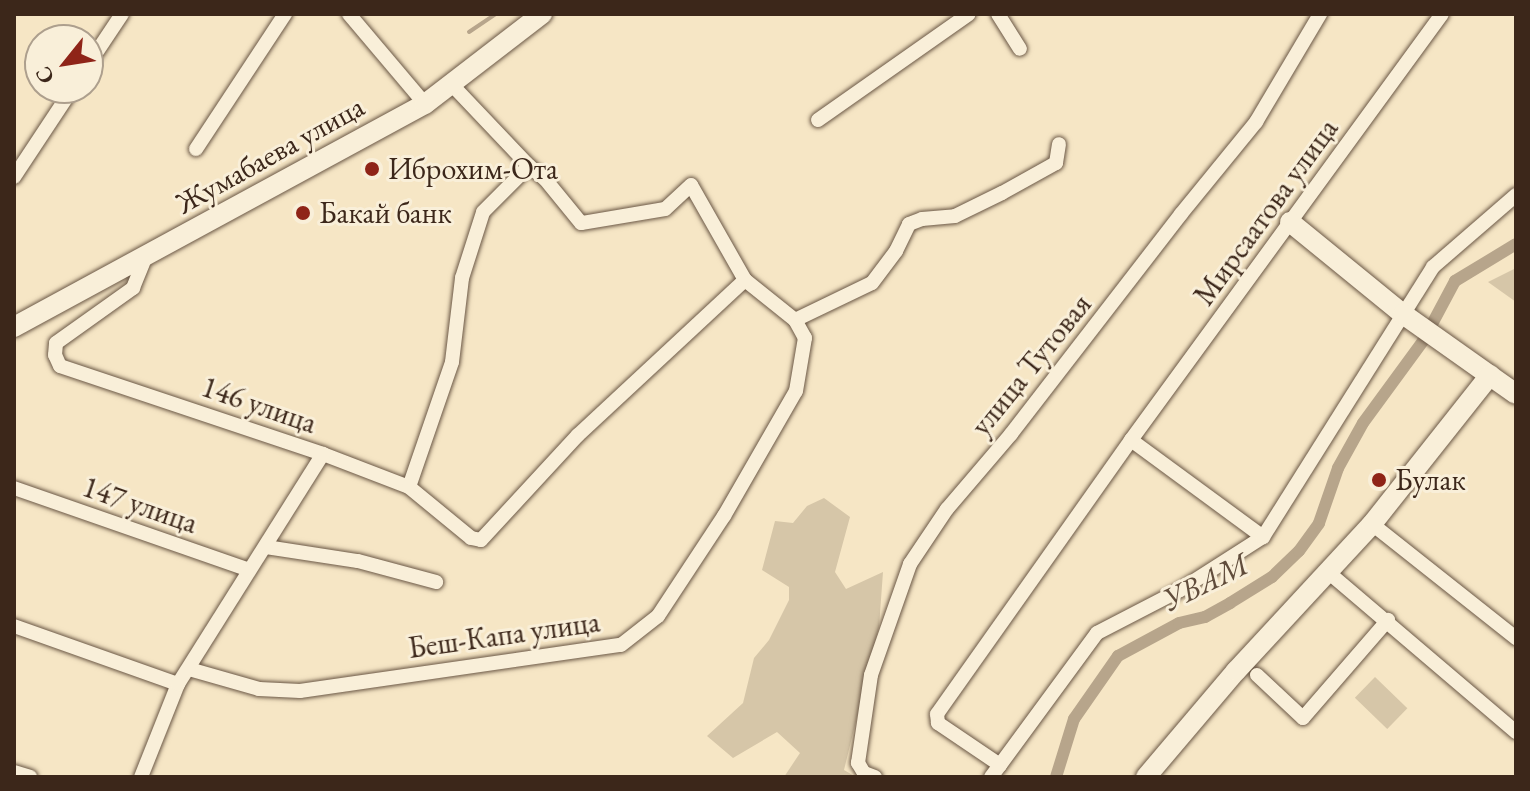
<!DOCTYPE html>
<meta charset="utf-8">
<style>
body{margin:0}
#map{position:relative;width:1530px;height:791px;overflow:hidden;background:#f6e6c5;font-family:"EB Garamond",serif}
div>[style]{position:absolute}
.green>*{inset:0;background:#d6c6a8;transform-origin:0 0}
.stream>*{height:4px;margin:-2px;padding:0 2px;transform-origin:2px;border-radius:2px;background:#b7a58b}
.canal>*{height:12px;margin:-6px;padding:0 6px;transform-origin:6px;border-radius:6px;background:#b7a58b}
.roads{filter:drop-shadow(0 0 2px #6a5745) drop-shadow(0 0 2px #6a5745)}
.street>*{height:14px;margin:-7px;padding:0 7px;transform-origin:7px;border-radius:7px;background:#f9efd9}
.secondary>*{height:20px;margin:-10px;padding:0 10px;transform-origin:10px;border-radius:10px;background:#f9efd9}
.dots>*{width:22px;height:22px;translate:-50% -50%;box-sizing:border-box;border:4px solid #f9efd9;border-radius:50%}
span{translate:-50% -50%;white-space:nowrap;text-align:center;line-height:1.15;-webkit-text-stroke:6px #f9efd9;paint-order:stroke}
.street-label{font-size:30px;color:#3c271a}
.poi-label{font-size:30px;color:#3c271a}
.left{translate:0 -50%;text-align:left}
.water-label{font-size:32px;color:#614d3c;font-style:italic}
.frame{position:absolute;inset:0;border:16px solid #3c271a;pointer-events:none}
.north{position:absolute;left:24px;top:24px;width:80px;height:80px;box-sizing:border-box;background:#f9efd9;border:2px solid #ad9f8d;border-radius:50%;rotate:240deg;font-size:22px;font-weight:700;line-height:32px;text-align:center;color:#3c271a}
.north::after{content:'';display:block;margin:auto;width:28px;height:36px;background:#8f2418;clip-path:polygon(50% 0,100% 100%,50% 72%,0 100%)}
</style>
<div id="map">
<div class="green">
<div style="clip-path:polygon(1516px 268px,1516px 302px,1488px 282px)"></div>
<div style="clip-path:polygon(824px 498px,850px 517px,835px 572px,846px 589px,883px 572px,879px 627px,844px 770px,856px 777px,784px 777px,800px 753px,777px 732px,733px 758px,707px 736px,743px 703px,754px 658px,769px 640px,789px 600px,789px 587px,762px 570px,775px 521px,793px 523px,807px 506px)"></div>
<div style="left:1375px;top:677px;width:45px;height:29px;rotate:44deg"></div>
</div>
<div class="stream">
<div style="left:469px;top:32px;width:32px;rotate:-34deg"></div>
</div>
<div class="canal">
<div style="left:1056px;top:777px;width:61px;rotate:-72.8deg"></div>
<div style="left:1074px;top:719px;width:77px;rotate:-55.1deg"></div>
<div style="left:1118px;top:656px;width:69px;rotate:-28.4deg"></div>
<div style="left:1179px;top:623px;width:27px;rotate:-13deg"></div>
<div style="left:1205px;top:617px;width:29px;rotate:-29deg"></div>
<div style="left:1230px;top:603px;width:49px;rotate:-31.8deg"></div>
<div style="left:1272px;top:577px;width:37px;rotate:-44deg"></div>
<div style="left:1299px;top:551px;width:34px;rotate:-54deg"></div>
<div style="left:1319px;top:523px;width:58px;rotate:-70.9deg"></div>
<div style="left:1338px;top:468px;width:51px;rotate:-60.9deg"></div>
<div style="left:1363px;top:423px;width:102px;rotate:-53.8deg"></div>
<div style="left:1423px;top:341px;width:68px;rotate:-61.9deg"></div>
<div style="left:1455px;top:281px;width:71px;rotate:-31.2deg"></div>
</div>
<div class="roads">
<div class="street">
<div style="left:349px;top:14px;width:118px;rotate:49.8deg"></div>
<div style="left:998px;top:14px;width:41px;rotate:57.8deg"></div>
<div style="left:88px;top:65px;width:61px;rotate:-56.3deg"></div>
<div style="left:818px;top:120px;width:184px;rotate:-35.1deg"></div>
<div style="left:196px;top:149px;width:162px;rotate:-56.6deg"></div>
<div style="left:14px;top:177px;width:107px;rotate:-56.5deg"></div>
<div style="left:795px;top:320px;width:85px;rotate:-25.7deg"></div>
<div style="left:872px;top:283px;width:40px;rotate:-53deg"></div>
<div style="left:896px;top:251px;width:30px;rotate:-64deg"></div>
<div style="left:909px;top:224px;width:14px;rotate:-21deg"></div>
<div style="left:922px;top:219px;width:33px;rotate:-5deg"></div>
<div style="left:955px;top:216px;width:52px;rotate:-26.1deg"></div>
<div style="left:1002px;top:193px;width:62px;rotate:-29.1deg"></div>
<div style="left:1056px;top:163px;width:19px;rotate:-81deg"></div>
<div style="left:1131px;top:440px;width:164px;rotate:36.3deg"></div>
<div style="left:323px;top:454px;width:92px;rotate:21deg"></div>
<div style="left:409px;top:487px;width:80px;rotate:39.4deg"></div>
<div style="left:471px;top:538px;width:10px;rotate:11deg"></div>
<div style="left:481px;top:540px;width:143px;rotate:-47.3deg"></div>
<div style="left:578px;top:435px;width:228px;rotate:-42.9deg"></div>
<div style="left:409px;top:487px;width:132px;rotate:-71deg"></div>
<div style="left:452px;top:362px;width:85px;rotate:-83.2deg"></div>
<div style="left:462px;top:278px;width:69px;rotate:-72.3deg"></div>
<div style="left:483px;top:212px;width:65px;rotate:-45deg"></div>
<div style="left:529px;top:166px;width:112px;rotate:-133.5deg"></div>
<div style="left:14px;top:488px;width:249px;rotate:19.2deg"></div>
<div style="left:1372px;top:524px;width:184px;rotate:38.4deg"></div>
<div style="left:266px;top:547px;width:93px;rotate:8.7deg"></div>
<div style="left:358px;top:561px;width:81px;rotate:15.1deg"></div>
<div style="left:1328px;top:572px;width:247px;rotate:40.4deg"></div>
<div style="left:14px;top:626px;width:174px;rotate:19.5deg"></div>
<div style="left:189px;top:669px;width:73px;rotate:15.9deg"></div>
<div style="left:259px;top:689px;width:41px;rotate:2.8deg"></div>
<div style="left:300px;top:691px;width:324px;rotate:-8.2deg"></div>
<div style="left:621px;top:645px;width:47px;rotate:-38.1deg"></div>
<div style="left:658px;top:616px;width:120px;rotate:-56.6deg"></div>
<div style="left:724px;top:516px;width:144px;rotate:-60.1deg"></div>
<div style="left:796px;top:391px;width:54px;rotate:-80.4deg"></div>
<div style="left:805px;top:338px;width:21px;rotate:-119deg"></div>
<div style="left:795px;top:320px;width:64px;rotate:-141.3deg"></div>
<div style="left:745px;top:280px;width:109px;rotate:-119.6deg"></div>
<div style="left:691px;top:185px;width:35px;rotate:137deg"></div>
<div style="left:665px;top:209px;width:85px;rotate:170.5deg"></div>
<div style="left:581px;top:223px;width:57px;rotate:-129.3deg"></div>
<div style="left:545px;top:179px;width:21px;rotate:-141deg"></div>
<div style="left:1257px;top:675px;width:63px;rotate:43.1deg"></div>
<div style="left:1303px;top:718px;width:130px;rotate:-49.1deg"></div>
<div style="left:1000px;top:765px;width:164px;rotate:-53.7deg"></div>
<div style="left:1097px;top:633px;width:93px;rotate:-27.4deg"></div>
<div style="left:1180px;top:590px;width:98px;rotate:-32.6deg"></div>
<div style="left:1263px;top:537px;width:319px;rotate:-57.8deg"></div>
<div style="left:1433px;top:267px;width:110px;rotate:-40.9deg"></div>
<div style="left:14px;top:772px;width:17px;rotate:17deg"></div>
<div style="left:141px;top:777px;width:100px;rotate:-68.3deg"></div>
<div style="left:178px;top:684px;width:272px;rotate:-57.8deg"></div>
<div style="left:323px;top:454px;width:277px;rotate:-161.5deg"></div>
<div style="left:60px;top:366px;width:12px;rotate:-114deg"></div>
<div style="left:55px;top:355px;width:12px;rotate:-85deg"></div>
<div style="left:56px;top:343px;width:95px;rotate:-35.5deg"></div>
<div style="left:133px;top:288px;width:32px;rotate:-68deg"></div>
<div style="left:875px;top:777px;width:12px;rotate:-160deg"></div>
<div style="left:864px;top:773px;width:12px;rotate:-121deg"></div>
<div style="left:858px;top:763px;width:89px;rotate:-81.6deg"></div>
<div style="left:871px;top:675px;width:118px;rotate:-70.6deg"></div>
<div style="left:910px;top:564px;width:66px;rotate:-56.1deg"></div>
<div style="left:947px;top:509px;width:99px;rotate:-49.5deg"></div>
<div style="left:1011px;top:434px;width:278px;rotate:-52.3deg"></div>
<div style="left:1181px;top:214px;width:119px;rotate:-50.8deg"></div>
<div style="left:1256px;top:122px;width:126px;rotate:-59.3deg"></div>
<div style="left:991px;top:777px;width:15px;rotate:-53deg"></div>
<div style="left:1000px;top:765px;width:75px;rotate:-145.9deg"></div>
<div style="left:938px;top:723px;width:9px;rotate:-96deg"></div>
<div style="left:937px;top:714px;width:336px;rotate:-54.7deg"></div>
<div style="left:1131px;top:440px;width:527px;rotate:-53.87deg"></div>
</div>
<div class="secondary">
<div style="left:1290px;top:222px;width:146px;rotate:39.2deg"></div>
<div style="left:1403px;top:314px;width:138px;rotate:35.3deg"></div>
<div style="left:14px;top:327px;width:468px;rotate:-28.5deg"></div>
<div style="left:425px;top:104px;width:148px;rotate:-37.6deg"></div>
<div style="left:1146px;top:777px;width:139px;rotate:-49.7deg"></div>
<div style="left:1236px;top:671px;width:200px;rotate:-47.2deg"></div>
<div style="left:1372px;top:524px;width:190px;rotate:-51.6deg"></div>
</div>
</div>
<div class="dots">
<div style="left:372px;top:169px;background:#8f2418"></div>
<div style="left:303px;top:213px;background:#8f2418"></div>
<div style="left:1379px;top:480px;background:#8f2418"></div>
</div>
<div class="street-label">
<span style="left:270px;top:155px;rotate:-29deg">Жумабаева улица</span>
<span style="left:1266px;top:212px;rotate:-54deg">Мирсаатова улица</span>
<span style="left:1031px;top:365px;rotate:-51deg">улица Тутовая</span>
<span style="left:259px;top:405px;rotate:19deg">146 улица</span>
<span style="left:140px;top:505px;rotate:19deg">147 улица</span>
<span style="left:504px;top:635px;rotate:-8deg">Беш-Капа улица</span>
</div>
<div class="poi-label">
<span class="left" style="left:388px;top:169px">Иброхим-Ота</span>
<span class="left" style="left:319px;top:213px">Бакай банк</span>
<span class="left" style="left:1395px;top:480px">Булак</span>
</div>
<div class="water-label">
<span style="left:1205px;top:582px;rotate:-26deg">УВАМ</span>
</div>
<div class="frame"></div>
<div class="north">С</div>
</div>
